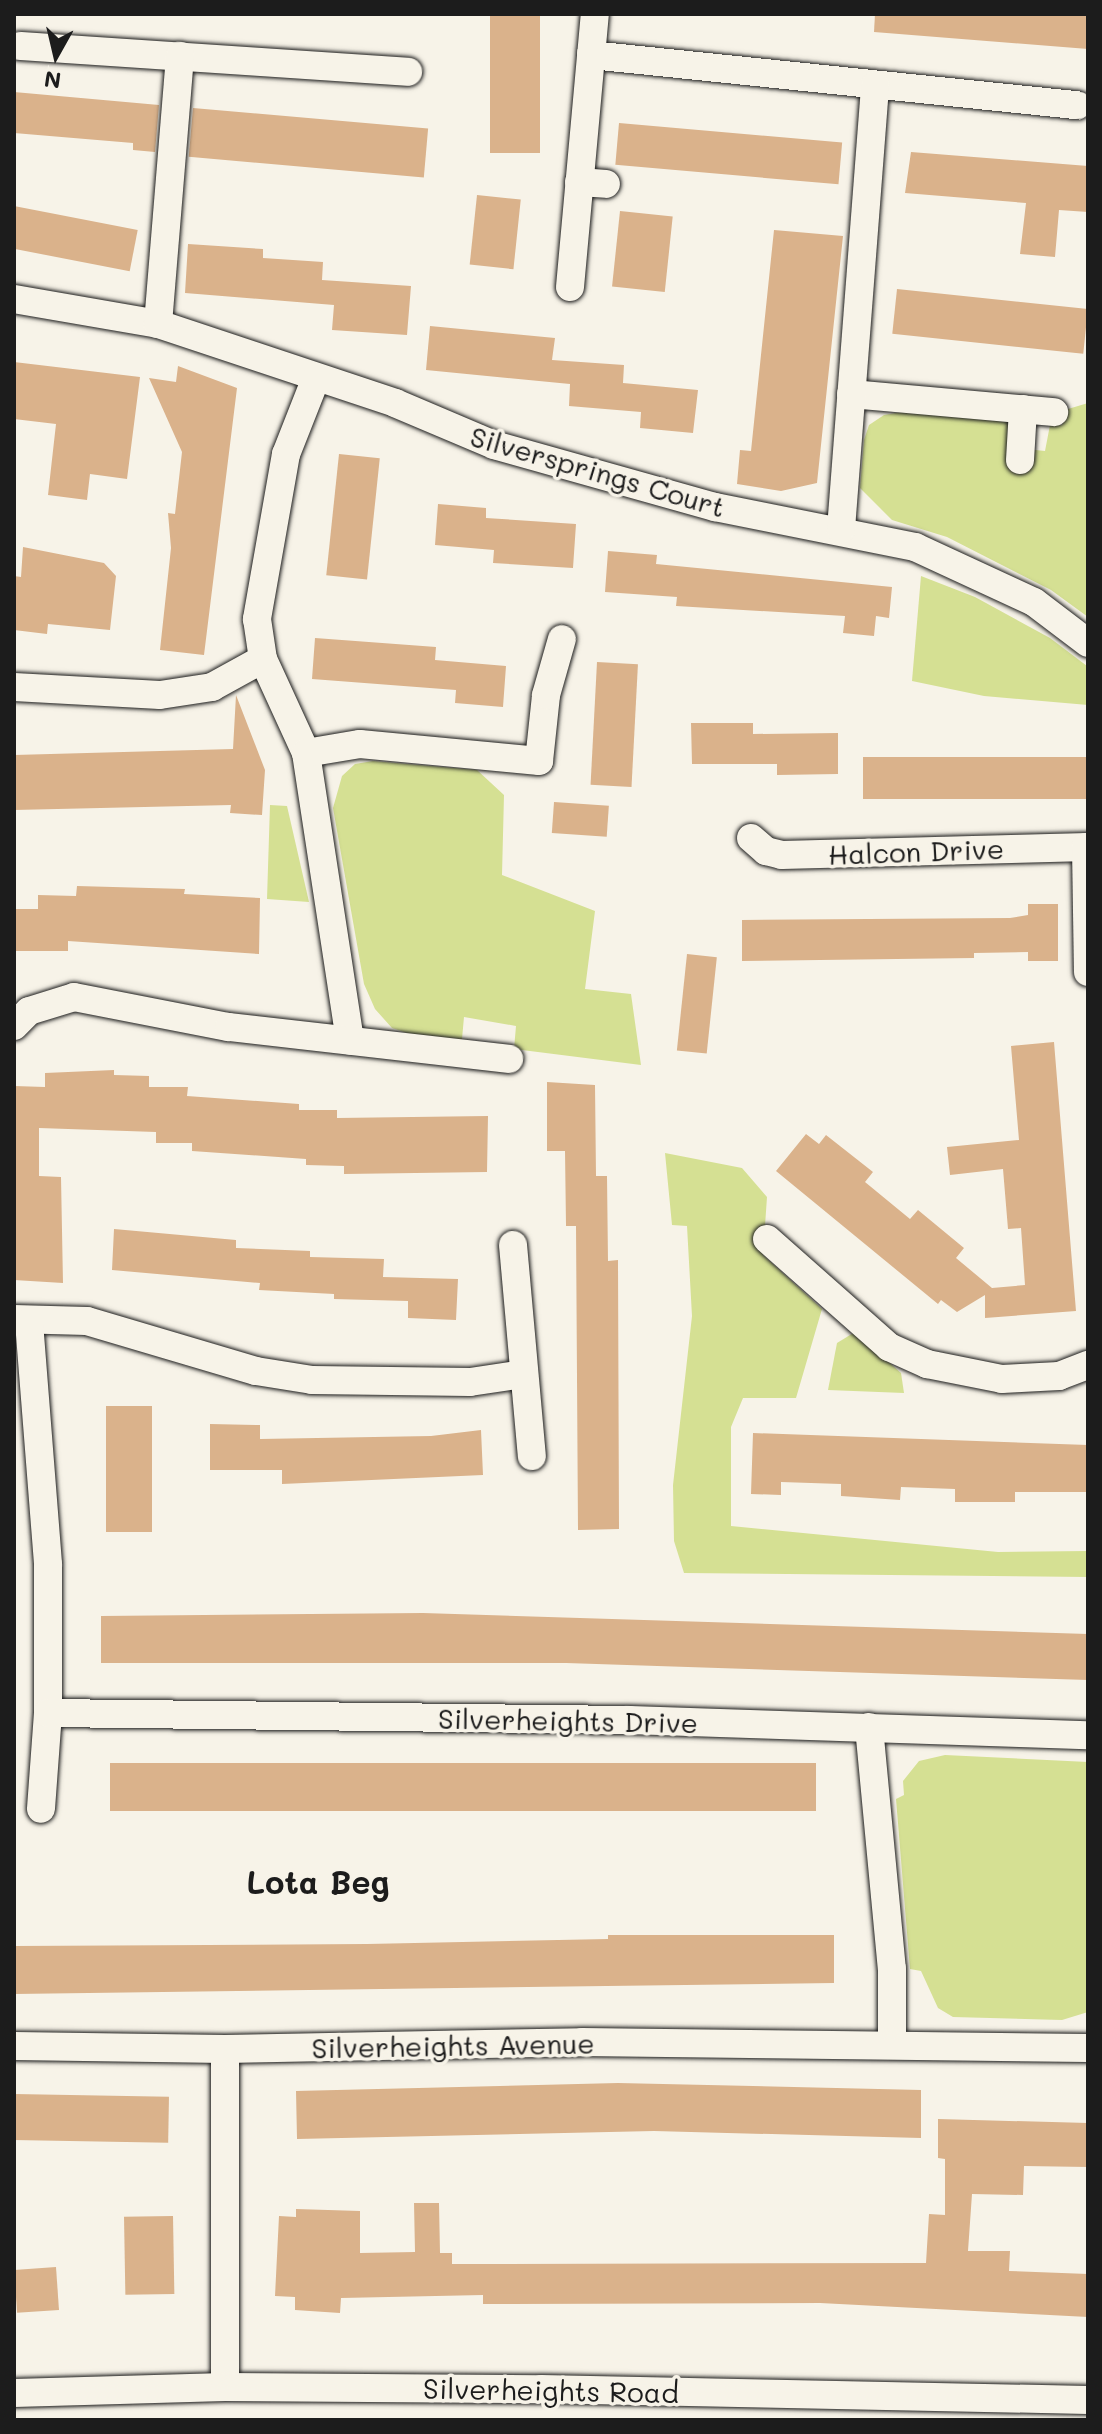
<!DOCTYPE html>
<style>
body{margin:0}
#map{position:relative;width:1102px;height:2434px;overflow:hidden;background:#f7f3e8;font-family:Mali,sans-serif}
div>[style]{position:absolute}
.green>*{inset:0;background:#d5e093}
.building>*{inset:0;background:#dab28b;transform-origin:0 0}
.roads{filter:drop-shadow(0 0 2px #1c1c1c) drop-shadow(0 0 2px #1c1c1c)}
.street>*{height:28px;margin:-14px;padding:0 14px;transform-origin:14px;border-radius:14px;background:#f7f3e8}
span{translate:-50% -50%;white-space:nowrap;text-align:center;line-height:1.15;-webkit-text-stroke:7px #f7f3e8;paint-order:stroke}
.street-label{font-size:28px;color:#1c1c1c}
.quarter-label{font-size:32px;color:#1c1c1c;font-weight:700}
.frame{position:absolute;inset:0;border:16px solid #1c1c1c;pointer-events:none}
.north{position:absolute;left:16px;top:16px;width:80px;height:80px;-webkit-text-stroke:6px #f7f3e8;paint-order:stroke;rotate:188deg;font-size:22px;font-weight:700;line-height:32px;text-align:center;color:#1c1c1c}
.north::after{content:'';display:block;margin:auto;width:28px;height:36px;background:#1c1c1c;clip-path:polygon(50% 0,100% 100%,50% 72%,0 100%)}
</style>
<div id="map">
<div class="green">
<div style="clip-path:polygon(1088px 403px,1088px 617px,1051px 590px,947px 537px,892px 520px,860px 488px,864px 440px,869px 425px,884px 415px,907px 411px,1006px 420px,1014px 425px,1017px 448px,1045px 451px,1050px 425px,1062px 425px,1068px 409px)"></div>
<div style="clip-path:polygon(921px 576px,975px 597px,1050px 638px,1087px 666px,1088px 705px,984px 696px,912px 681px)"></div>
<div style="clip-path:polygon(373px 761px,477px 770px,504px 795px,502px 875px,595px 911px,585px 989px,631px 994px,641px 1065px,514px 1049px,516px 1026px,464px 1017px,462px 1039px,422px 1038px,392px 1028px,375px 1009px,364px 984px,333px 808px,342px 776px,355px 764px)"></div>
<div style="clip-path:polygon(270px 805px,287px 806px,309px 902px,267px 899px)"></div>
<div style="clip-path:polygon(665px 1153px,742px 1168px,767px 1197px,763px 1255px,822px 1309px,796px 1398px,743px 1398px,731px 1427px,731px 1526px,998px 1552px,1088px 1551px,1088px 1577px,684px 1573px,674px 1541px,673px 1485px,692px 1316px,687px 1226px,672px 1225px)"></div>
<div style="clip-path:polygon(855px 1332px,901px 1373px,904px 1393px,828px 1390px,837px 1343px)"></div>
<div style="clip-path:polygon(945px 1755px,1088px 1762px,1088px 2012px,1062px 2020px,953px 2017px,938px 2008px,921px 1971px,910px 1969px,896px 1799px,904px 1795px,903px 1781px,919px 1761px)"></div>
</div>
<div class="building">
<div style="left:490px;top:14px;width:50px;height:139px"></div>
<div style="clip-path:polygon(875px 14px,1088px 14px,1088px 49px,874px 32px)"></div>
<div style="clip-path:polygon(14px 92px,159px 105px,155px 152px,133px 150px,133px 143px,14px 133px)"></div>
<div style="left:193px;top:108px;width:236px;height:49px;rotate:5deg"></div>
<div style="left:619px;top:123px;width:224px;height:42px;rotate:5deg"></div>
<div style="clip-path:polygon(911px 152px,1088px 166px,1088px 212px,1059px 210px,1055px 257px,1020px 254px,1026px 203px,905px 193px)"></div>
<div style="left:477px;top:195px;width:44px;height:70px;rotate:6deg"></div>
<div style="left:14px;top:206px;width:126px;height:42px;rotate:11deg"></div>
<div style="left:620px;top:211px;width:53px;height:76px;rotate:6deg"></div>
<div style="clip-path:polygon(774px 230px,843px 236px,817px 483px,781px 491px,737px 484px,740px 450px,751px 451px)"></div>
<div style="clip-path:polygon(188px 244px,263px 249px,263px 258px,323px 262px,322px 280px,411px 286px,407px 335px,332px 330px,334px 305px,185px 293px)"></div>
<div style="left:897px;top:289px;width:192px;height:45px;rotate:6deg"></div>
<div style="clip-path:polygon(430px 326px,555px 338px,552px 360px,624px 365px,623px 383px,698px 390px,693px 433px,640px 428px,641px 412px,569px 406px,570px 384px,426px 370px)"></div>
<div style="clip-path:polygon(14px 362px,140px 377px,127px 479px,90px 474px,87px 500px,48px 495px,56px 424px,14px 419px)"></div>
<div style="clip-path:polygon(178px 366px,237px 388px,204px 655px,160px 650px,171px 548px,168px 513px,175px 514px,182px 452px,149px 378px,176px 382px)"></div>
<div style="left:339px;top:454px;width:41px;height:122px;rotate:6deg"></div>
<div style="clip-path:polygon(438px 504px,486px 508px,486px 518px,576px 524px,573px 568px,493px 563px,494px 550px,435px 545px)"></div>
<div style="clip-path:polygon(23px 547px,104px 563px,116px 576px,110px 630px,48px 624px,47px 634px,14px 630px,14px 576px,21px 577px)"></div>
<div style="clip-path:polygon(608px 551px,657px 555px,656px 564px,892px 587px,889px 618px,876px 616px,874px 636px,843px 633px,845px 616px,676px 606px,677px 597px,605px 592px)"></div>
<div style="clip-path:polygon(315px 638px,436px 647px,435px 660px,506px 666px,503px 707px,455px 703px,456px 690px,312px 679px)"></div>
<div style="left:597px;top:662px;width:41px;height:123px;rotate:3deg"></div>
<div style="clip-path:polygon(236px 695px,265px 770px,262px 815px,230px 813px,231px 805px,14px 810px,14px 755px,233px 749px)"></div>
<div style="clip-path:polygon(691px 723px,753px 723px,753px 734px,838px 733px,838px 774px,777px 775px,777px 764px,692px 764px)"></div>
<div style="left:863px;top:757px;width:225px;height:42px"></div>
<div style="left:554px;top:802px;width:55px;height:31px;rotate:4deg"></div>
<div style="clip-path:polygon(77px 886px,185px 889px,184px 894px,260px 898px,259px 954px,68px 941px,68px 951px,14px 951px,14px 909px,38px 909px,38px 895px,76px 896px)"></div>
<div style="clip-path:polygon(1028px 904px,1058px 904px,1058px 961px,1028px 961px,1028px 952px,974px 953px,974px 958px,742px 961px,742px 920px,1010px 918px,1028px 915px)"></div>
<div style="left:687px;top:954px;width:30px;height:97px;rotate:6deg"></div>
<div style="clip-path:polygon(1054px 1042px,1076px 1311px,985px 1318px,985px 1295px,957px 1312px,941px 1300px,938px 1304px,776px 1171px,806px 1134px,819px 1144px,826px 1135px,873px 1172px,865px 1182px,910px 1219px,918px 1210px,964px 1248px,956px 1258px,992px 1288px,1025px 1285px,1021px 1228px,1008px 1229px,1003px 1169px,950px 1175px,947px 1147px,1019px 1140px,1011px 1046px)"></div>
<div style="clip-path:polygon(114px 1070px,114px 1075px,149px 1076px,149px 1087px,188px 1087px,187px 1096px,299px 1104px,299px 1110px,337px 1110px,337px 1118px,488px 1116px,487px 1172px,344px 1174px,344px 1166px,306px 1165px,306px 1159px,192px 1151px,192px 1143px,156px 1143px,156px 1132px,39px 1128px,39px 1176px,61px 1177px,63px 1283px,14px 1280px,14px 1086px,45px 1087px,45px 1073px)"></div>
<div style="clip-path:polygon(547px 1082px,595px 1085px,596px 1176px,607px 1176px,608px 1261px,618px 1260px,619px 1529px,578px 1530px,576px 1226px,566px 1226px,565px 1151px,547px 1151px)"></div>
<div style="clip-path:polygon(114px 1229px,236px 1240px,236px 1248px,310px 1251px,310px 1257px,384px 1259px,383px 1277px,458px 1279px,456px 1320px,408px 1318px,408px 1301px,334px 1299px,334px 1294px,259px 1290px,260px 1283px,112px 1270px)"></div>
<div style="left:152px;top:1406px;width:126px;height:46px;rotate:90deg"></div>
<div style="clip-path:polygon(210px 1424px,260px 1425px,260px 1439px,431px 1436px,481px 1430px,483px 1475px,282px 1484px,282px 1470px,210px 1470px)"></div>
<div style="clip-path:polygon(753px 1433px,1088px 1445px,1088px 1492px,1015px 1492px,1015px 1502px,955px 1502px,955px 1489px,901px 1487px,900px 1500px,841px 1496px,841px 1484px,781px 1482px,781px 1495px,751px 1494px)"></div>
<div style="clip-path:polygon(423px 1613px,1088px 1634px,1088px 1680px,566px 1663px,101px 1663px,101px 1616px)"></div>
<div style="left:110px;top:1763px;width:706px;height:48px"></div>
<div style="clip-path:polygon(608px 1935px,834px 1935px,834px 1983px,14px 1994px,14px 1946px,367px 1944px,608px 1939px)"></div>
<div style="clip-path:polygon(618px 2083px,921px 2090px,921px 2138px,654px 2131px,297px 2139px,296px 2091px)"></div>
<div style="left:14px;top:2094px;width:155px;height:46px;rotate:1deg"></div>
<div style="clip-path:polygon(938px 2119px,1088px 2123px,1088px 2167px,1024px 2166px,1023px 2195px,972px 2194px,968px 2251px,1010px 2251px,1009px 2271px,1088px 2274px,1088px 2317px,820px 2303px,483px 2304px,483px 2295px,341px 2298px,340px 2313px,295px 2310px,295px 2297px,275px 2296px,279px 2216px,296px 2217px,296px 2209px,360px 2211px,360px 2253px,415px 2252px,414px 2203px,439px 2203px,440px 2253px,452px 2253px,452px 2264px,926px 2263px,929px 2214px,945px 2215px,945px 2159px,938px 2158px)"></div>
<div style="left:173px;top:2216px;width:78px;height:49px;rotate:89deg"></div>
<div style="left:56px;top:2267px;width:43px;height:42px;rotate:86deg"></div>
</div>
<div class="roads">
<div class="street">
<div style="left:20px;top:46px;width:389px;rotate:3.8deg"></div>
<div style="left:591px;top:55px;width:489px;rotate:5.9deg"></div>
<div style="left:579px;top:182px;width:27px;rotate:4deg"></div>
<div style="left:570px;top:287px;width:274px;rotate:-84.8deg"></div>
<div style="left:14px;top:299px;width:146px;rotate:9.8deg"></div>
<div style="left:158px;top:324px;width:250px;rotate:18.4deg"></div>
<div style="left:395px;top:403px;width:108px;rotate:23deg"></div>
<div style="left:494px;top:445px;width:230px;rotate:15.7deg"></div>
<div style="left:715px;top:507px;width:204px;rotate:11.3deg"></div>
<div style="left:915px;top:547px;width:131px;rotate:24.8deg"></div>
<div style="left:1034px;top:602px;width:68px;rotate:37.2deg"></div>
<div style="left:158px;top:324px;width:269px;rotate:-85.3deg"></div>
<div style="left:316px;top:378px;width:82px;rotate:111.5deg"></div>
<div style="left:286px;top:454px;width:168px;rotate:100deg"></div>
<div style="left:257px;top:619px;width:40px;rotate:81.5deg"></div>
<div style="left:263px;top:659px;width:103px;rotate:65.4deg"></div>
<div style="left:306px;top:753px;width:291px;rotate:81.3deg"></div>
<div style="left:851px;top:394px;width:204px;rotate:5.1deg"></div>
<div style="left:1020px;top:460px;width:51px;rotate:-86.6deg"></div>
<div style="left:841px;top:529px;width:445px;rotate:-85.6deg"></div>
<div style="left:14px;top:687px;width:146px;rotate:3.1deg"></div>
<div style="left:160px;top:695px;width:53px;rotate:-8.7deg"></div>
<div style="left:212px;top:687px;width:58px;rotate:-28.8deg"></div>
<div style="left:306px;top:753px;width:55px;rotate:-9.5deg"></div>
<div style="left:360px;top:744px;width:180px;rotate:5.4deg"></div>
<div style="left:539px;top:761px;width:66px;rotate:-83.9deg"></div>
<div style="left:546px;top:695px;width:58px;rotate:-74.1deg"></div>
<div style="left:751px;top:838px;width:20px;rotate:41deg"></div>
<div style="left:766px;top:851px;width:16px;rotate:14deg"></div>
<div style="left:782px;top:855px;width:306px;rotate:-1.5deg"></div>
<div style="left:1086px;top:847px;width:125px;rotate:89.1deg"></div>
<div style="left:14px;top:1026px;width:21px;rotate:-45deg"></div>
<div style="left:29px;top:1011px;width:47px;rotate:-17.3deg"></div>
<div style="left:74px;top:997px;width:158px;rotate:11deg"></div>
<div style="left:229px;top:1027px;width:282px;rotate:6.5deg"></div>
<div style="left:767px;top:1239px;width:163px;rotate:41.5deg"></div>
<div style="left:889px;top:1347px;width:42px;rotate:24.1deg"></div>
<div style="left:927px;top:1364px;width:76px;rotate:11.3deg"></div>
<div style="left:1002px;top:1379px;width:57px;rotate:-3deg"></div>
<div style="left:1059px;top:1376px;width:31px;rotate:-21deg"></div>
<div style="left:513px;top:1245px;width:212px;rotate:84.9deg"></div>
<div style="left:14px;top:1319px;width:73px;rotate:1.6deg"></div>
<div style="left:87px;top:1321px;width:176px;rotate:16.5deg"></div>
<div style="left:256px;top:1371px;width:57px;rotate:9.1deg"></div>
<div style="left:312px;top:1380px;width:158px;rotate:0.7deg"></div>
<div style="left:470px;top:1382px;width:54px;rotate:-8.6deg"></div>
<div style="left:29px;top:1322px;width:244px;rotate:85.5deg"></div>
<div style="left:48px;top:1565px;width:148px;rotate:90deg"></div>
<div style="left:48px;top:1713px;width:96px;rotate:94.2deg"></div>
<div style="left:48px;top:1713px;width:581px;rotate:0.69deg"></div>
<div style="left:629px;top:1720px;width:459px;rotate:1.9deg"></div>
<div style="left:869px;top:1727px;width:243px;rotate:84.6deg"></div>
<div style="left:892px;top:1969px;width:74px;rotate:90deg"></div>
<div style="left:14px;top:2046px;width:211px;rotate:0.8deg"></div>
<div style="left:225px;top:2049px;width:357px;rotate:-1.1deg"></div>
<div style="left:582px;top:2042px;width:506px;rotate:0.68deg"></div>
<div style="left:225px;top:2387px;width:338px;rotate:-90deg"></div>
<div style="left:14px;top:2393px;width:211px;rotate:-1.6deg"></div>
<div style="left:225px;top:2387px;width:316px;rotate:0.4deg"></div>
<div style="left:541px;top:2389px;width:547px;rotate:1.15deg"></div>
</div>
</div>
<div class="street-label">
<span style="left:598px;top:471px;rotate:16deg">Silversprings Court</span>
<span style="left:916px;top:851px;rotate:-2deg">Halcon Drive</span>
<span style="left:568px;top:1720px;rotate:1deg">Silverheights Drive</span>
<span style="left:453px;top:2045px;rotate:-1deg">Silverheights Avenue</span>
<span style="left:551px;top:2390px;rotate:1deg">Silverheights Road</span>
</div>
<div class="quarter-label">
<span style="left:318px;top:1881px">Lota Beg</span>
</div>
<div class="frame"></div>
<div class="north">N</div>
</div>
